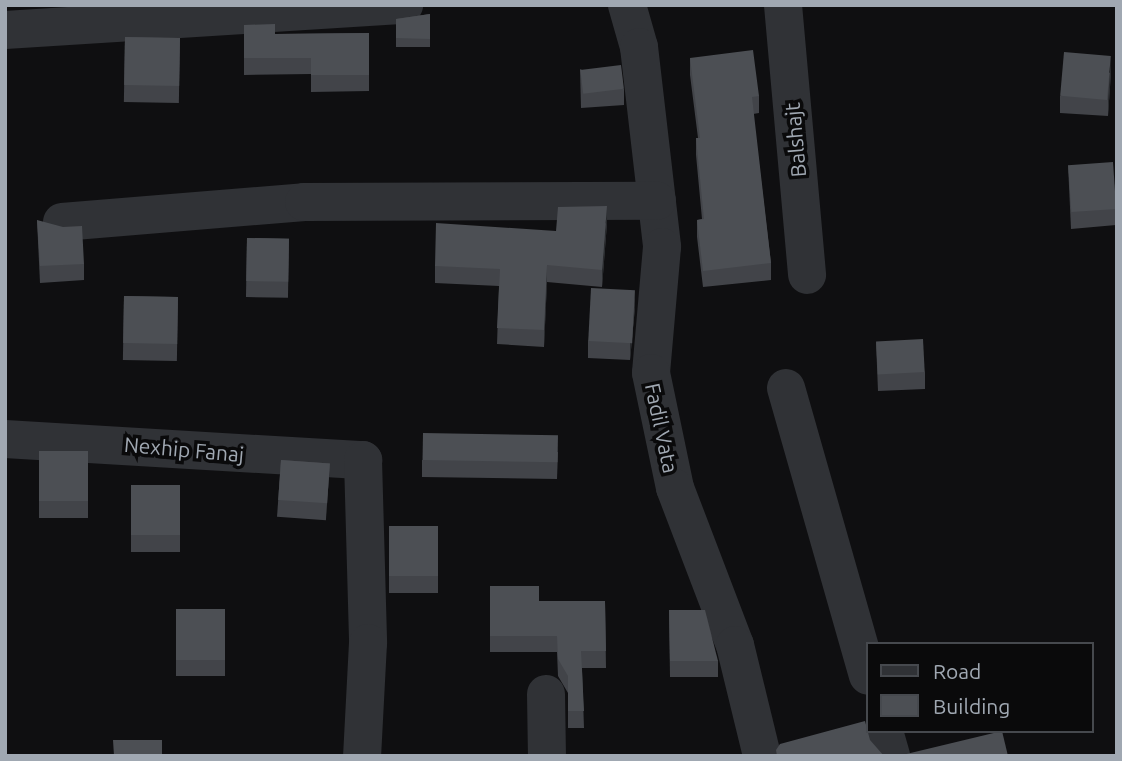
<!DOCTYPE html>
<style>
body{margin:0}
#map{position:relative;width:1122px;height:761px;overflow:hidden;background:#0f0f11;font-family:Ubuntu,sans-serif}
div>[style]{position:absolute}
.minor>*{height:38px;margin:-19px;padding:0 19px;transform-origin:19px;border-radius:19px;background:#303236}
.wall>*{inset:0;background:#424449;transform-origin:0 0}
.shaded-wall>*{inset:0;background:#292b2e}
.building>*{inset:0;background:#4c4f54;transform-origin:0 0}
span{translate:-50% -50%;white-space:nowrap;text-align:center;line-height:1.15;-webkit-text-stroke:7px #0a0a0b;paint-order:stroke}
.street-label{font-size:21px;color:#a0a8b2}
.frame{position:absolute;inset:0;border:7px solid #a0a8b2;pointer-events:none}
.legend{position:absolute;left:866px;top:642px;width:228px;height:91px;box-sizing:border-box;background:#0a0a0b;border:2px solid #46494e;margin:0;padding:9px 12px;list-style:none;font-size:21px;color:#a0a8b2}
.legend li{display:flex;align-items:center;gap:14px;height:35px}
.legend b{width:35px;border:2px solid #46494e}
</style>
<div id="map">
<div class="minor">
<div style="left:627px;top:5px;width:44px;rotate:74.1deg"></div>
<div style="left:639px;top:47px;width:201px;rotate:83.4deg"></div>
<div style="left:662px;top:247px;width:126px;rotate:95deg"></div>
<div style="left:651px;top:373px;width:117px;rotate:78.2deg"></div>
<div style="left:675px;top:488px;width:168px;rotate:69.1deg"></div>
<div style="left:735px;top:645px;width:114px;rotate:76.3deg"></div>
<div style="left:783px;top:5px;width:271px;rotate:84.9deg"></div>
<div style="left:5px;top:30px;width:400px;rotate:-3.6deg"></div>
<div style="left:62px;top:222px;width:243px;rotate:-4.7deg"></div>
<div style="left:304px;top:202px;width:353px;rotate:-0.2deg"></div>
<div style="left:786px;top:388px;width:299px;rotate:74.1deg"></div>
<div style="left:5px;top:439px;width:359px;rotate:3.4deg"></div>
<div style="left:363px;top:460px;width:183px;rotate:88.4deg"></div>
<div style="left:368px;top:643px;width:113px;rotate:93deg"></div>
<div style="left:546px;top:694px;width:62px;rotate:89.1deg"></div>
<div style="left:884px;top:731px;width:26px;rotate:74deg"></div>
</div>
<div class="wall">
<div style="clip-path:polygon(430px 14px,430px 47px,396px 47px,396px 19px)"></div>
<div style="clip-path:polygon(244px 25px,275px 34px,369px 33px,369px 91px,311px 92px,311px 74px,244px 75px)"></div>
<div style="left:125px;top:37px;width:55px;height:65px;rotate:1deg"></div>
<div style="clip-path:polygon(690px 58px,759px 96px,759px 113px,753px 114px,771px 263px,771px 280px,703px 287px,697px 237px,697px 220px,702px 219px,696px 155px,696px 138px,698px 138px,690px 75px)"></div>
<div style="clip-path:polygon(580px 69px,624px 89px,624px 105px,581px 108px)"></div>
<div style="clip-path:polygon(1111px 72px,1108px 116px,1060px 113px,1060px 96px)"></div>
<div style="clip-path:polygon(1068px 165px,1116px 209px,1116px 225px,1071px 229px)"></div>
<div style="clip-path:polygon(37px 220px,84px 264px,84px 280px,40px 283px)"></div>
<div style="clip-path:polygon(607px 223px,602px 287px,547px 282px,544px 347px,497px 344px,499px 286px,435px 283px,435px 266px,556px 231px)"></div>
<div style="left:247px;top:238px;width:42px;height:59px;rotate:1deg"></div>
<div style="left:124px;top:296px;width:54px;height:64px;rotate:1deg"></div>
<div style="clip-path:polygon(635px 307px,630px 360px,588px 358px,588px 341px)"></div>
<div style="clip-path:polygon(876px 342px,925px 372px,925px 389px,878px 391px)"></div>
<div style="left:39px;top:451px;width:49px;height:67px"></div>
<div style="clip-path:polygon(558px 452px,557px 479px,422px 477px,422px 460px)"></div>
<div style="left:281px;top:460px;width:49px;height:57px;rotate:4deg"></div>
<div style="left:131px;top:485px;width:49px;height:67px"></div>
<div style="left:438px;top:526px;width:67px;height:49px;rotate:90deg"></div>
<div style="clip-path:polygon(490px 586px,539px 601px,605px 601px,606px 668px,582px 668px,584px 728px,568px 728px,568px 693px,558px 676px,557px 652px,490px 652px)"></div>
<div style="left:176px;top:609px;width:49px;height:67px"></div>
<div style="clip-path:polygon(669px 610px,718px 661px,718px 677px,670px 677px)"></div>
</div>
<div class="shaded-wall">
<div style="clip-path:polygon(1111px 56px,1111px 72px,1108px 116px,1108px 100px)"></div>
<div style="clip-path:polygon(607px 206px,607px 223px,602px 287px,602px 270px)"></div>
<div style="clip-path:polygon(547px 265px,547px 282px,544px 347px,544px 330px)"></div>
<div style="clip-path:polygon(635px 290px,635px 307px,630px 360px,630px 343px)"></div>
</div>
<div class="building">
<div style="clip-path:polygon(430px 14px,430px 39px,396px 38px,396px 19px)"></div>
<div style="clip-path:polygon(275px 24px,275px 34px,369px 33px,369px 75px,311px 75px,311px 58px,244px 58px,244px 25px)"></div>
<div style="left:125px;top:37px;width:55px;height:48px;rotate:1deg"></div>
<div style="clip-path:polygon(753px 50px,759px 96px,752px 97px,771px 263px,703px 271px,697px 220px,704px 219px,696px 138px,700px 138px,690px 58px)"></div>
<div style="left:1064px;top:52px;width:47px;height:44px;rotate:5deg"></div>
<div style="left:621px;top:65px;width:24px;height:41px;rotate:83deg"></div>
<div style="left:1113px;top:162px;width:47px;height:45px;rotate:86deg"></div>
<div style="clip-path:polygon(607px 206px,602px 270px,547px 265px,544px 330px,497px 328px,500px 269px,435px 266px,436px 223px,556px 231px,558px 207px)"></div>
<div style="clip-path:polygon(37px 220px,63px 227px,82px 226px,84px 264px,40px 266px)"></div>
<div style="left:247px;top:238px;width:42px;height:43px;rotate:1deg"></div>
<div style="left:591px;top:288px;width:44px;height:53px;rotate:3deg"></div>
<div style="left:124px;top:296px;width:54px;height:47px;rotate:1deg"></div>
<div style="left:923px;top:339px;width:33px;height:47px;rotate:87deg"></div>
<div style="left:423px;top:433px;width:135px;height:27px;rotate:1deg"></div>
<div style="left:39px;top:451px;width:49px;height:50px"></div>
<div style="left:281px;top:460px;width:49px;height:40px;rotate:4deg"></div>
<div style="left:131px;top:485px;width:49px;height:50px"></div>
<div style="left:438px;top:526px;width:50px;height:49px;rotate:90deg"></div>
<div style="clip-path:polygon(490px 586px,539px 586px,539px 601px,605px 601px,606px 651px,581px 651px,584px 711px,568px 711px,568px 676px,558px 659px,557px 636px,490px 636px)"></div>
<div style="left:176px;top:609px;width:49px;height:51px"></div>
<div style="clip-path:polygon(669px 610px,705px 610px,718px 661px,670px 661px)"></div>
<div style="clip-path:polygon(865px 721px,870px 740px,884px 756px,777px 756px,776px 750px,780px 744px)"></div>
<div style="clip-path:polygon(1002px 731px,1008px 756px,898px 756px)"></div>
<div style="clip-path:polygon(113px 740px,162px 740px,162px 754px,238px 754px,238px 756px,114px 756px)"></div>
</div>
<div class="street-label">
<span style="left:795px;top:140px;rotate:-95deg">Balshajt</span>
<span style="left:662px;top:428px;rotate:78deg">Fadil Vata</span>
<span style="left:184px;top:449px;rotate:5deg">Nexhip Fanaj</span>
</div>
<div class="frame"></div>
<ul class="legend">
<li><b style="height:9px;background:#303236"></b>Road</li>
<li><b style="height:19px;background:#4c4f54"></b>Building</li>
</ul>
</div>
